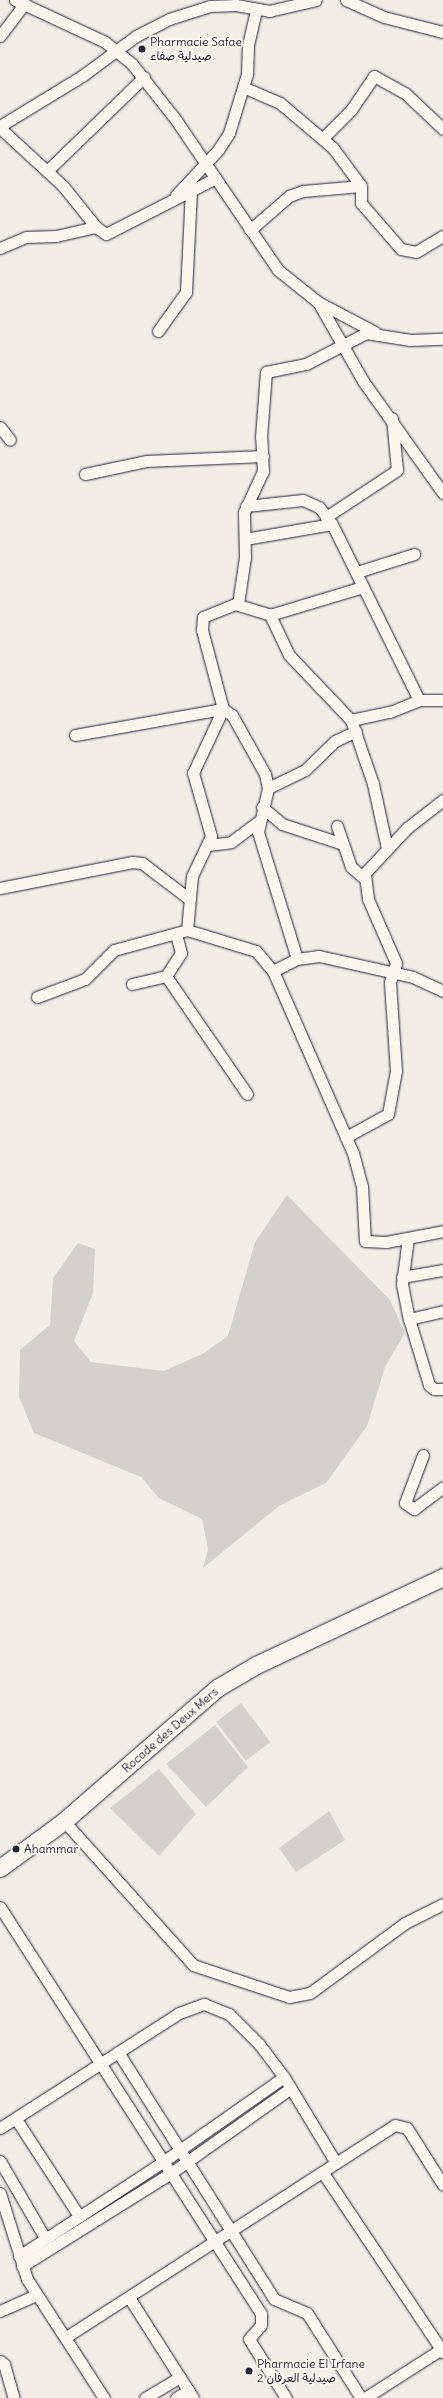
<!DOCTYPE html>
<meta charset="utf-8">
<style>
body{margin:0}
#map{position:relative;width:443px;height:2398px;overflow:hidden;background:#f2eee5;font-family:Delius,"Playpen Sans Arabic",sans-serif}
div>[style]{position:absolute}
.green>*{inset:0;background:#d4d1cc;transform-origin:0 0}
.roads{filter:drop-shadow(0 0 1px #22223b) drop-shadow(0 0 1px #22223b)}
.minor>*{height:11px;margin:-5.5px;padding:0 5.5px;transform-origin:5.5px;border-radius:5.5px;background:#fbf7ec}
.highway>*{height:17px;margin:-8.5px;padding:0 8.5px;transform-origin:8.5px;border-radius:8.5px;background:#fbf7ec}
.dots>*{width:11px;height:11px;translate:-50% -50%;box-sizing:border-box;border:2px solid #fbf7ec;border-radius:50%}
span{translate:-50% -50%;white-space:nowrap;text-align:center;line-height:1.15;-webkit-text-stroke:4px #fbf7ec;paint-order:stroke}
.poi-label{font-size:12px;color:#22223b}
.left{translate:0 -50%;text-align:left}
.street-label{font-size:12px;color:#22223b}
</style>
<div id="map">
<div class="green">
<div style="clip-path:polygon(287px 1195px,390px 1300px,405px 1333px,385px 1367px,367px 1426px,326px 1483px,279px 1506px,203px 1568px,208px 1549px,202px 1519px,159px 1498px,141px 1477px,34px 1433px,19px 1397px,20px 1350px,50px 1325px,53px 1278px,78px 1243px,95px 1249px,93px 1293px,74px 1341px,91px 1362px,164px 1371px,204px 1353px,228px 1336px,255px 1242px)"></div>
<div style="left:241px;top:1703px;width:49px;height:31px;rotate:53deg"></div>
<div style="clip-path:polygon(215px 1725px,248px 1767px,206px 1807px,166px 1764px)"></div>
<div style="clip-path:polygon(159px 1769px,196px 1814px,159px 1856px,110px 1808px)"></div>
<div style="clip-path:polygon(329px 1811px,345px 1840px,296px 1872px,279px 1848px)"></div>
</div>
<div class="roads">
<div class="minor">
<div style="left:15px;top:0;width:99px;rotate:25deg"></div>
<div style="left:105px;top:42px;width:35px;rotate:39deg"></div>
<div style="left:132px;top:64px;width:71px;rotate:51.8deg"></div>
<div style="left:176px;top:120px;width:181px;rotate:55.8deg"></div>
<div style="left:278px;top:270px;width:51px;rotate:38.7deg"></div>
<div style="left:318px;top:302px;width:64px;rotate:27.8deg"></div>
<div style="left:346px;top:0;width:42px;rotate:24.1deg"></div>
<div style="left:384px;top:17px;width:61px;rotate:14.3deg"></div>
<div style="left:0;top:36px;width:41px;rotate:-52.9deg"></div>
<div style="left:243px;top:87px;width:40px;rotate:23.4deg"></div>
<div style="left:280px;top:103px;width:70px;rotate:40.3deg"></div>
<div style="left:333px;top:148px;width:47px;rotate:53.6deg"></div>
<div style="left:361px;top:186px;width:17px;rotate:90deg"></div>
<div style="left:361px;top:203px;width:61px;rotate:49deg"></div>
<div style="left:401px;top:249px;width:15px;rotate:11deg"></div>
<div style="left:416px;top:252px;width:31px;rotate:-31deg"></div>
<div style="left:0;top:126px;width:96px;rotate:-31.4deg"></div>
<div style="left:82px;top:76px;width:67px;rotate:-36.5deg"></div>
<div style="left:136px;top:36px;width:37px;rotate:-27deg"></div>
<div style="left:169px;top:19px;width:43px;rotate:-17.6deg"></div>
<div style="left:210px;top:6px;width:26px;rotate:-2deg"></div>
<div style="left:236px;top:5px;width:34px;rotate:10deg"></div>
<div style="left:269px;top:11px;width:48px;rotate:-13.2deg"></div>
<div style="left:0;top:128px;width:86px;rotate:42.6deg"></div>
<div style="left:63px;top:186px;width:53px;rotate:51.2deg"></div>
<div style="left:323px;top:138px;width:40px;rotate:-45deg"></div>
<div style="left:351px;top:110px;width:41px;rotate:-55.9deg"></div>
<div style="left:374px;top:76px;width:35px;rotate:29deg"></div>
<div style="left:405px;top:93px;width:52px;rotate:43.5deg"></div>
<div style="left:47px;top:171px;width:135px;rotate:-44.1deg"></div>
<div style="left:176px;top:195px;width:62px;rotate:-47deg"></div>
<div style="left:218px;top:150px;width:20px;rotate:-57deg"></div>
<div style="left:229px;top:133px;width:62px;rotate:-73deg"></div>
<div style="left:247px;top:74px;width:29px;rotate:-88deg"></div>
<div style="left:248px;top:45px;width:36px;rotate:-77deg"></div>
<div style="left:250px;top:230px;width:52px;rotate:-41.1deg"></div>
<div style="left:289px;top:196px;width:15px;rotate:-20deg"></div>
<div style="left:303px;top:191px;width:58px;rotate:-4.9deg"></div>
<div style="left:0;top:248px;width:28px;rotate:-23deg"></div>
<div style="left:26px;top:237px;width:30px;rotate:-2deg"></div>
<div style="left:56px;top:236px;width:41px;rotate:-12.7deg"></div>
<div style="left:96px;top:227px;width:12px;rotate:35deg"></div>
<div style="left:106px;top:234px;width:123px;rotate:-27deg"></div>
<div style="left:318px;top:302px;width:91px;rotate:60.3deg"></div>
<div style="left:363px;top:381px;width:138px;rotate:54.5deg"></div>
<div style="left:158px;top:331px;width:48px;rotate:-54.3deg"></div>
<div style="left:186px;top:292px;width:102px;rotate:-87.2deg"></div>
<div style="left:0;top:427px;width:16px;rotate:52deg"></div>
<div style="left:85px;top:474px;width:62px;rotate:-12deg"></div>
<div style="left:146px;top:461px;width:117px;rotate:-2.4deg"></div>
<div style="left:246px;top:506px;width:57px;rotate:-6deg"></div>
<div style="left:303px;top:500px;width:17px;rotate:24deg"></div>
<div style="left:319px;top:507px;width:21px;rotate:53deg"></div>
<div style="left:332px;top:524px;width:196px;rotate:63.7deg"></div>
<div style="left:326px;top:517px;width:85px;rotate:-33.5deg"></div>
<div style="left:397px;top:470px;width:52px;rotate:-95.5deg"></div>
<div style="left:245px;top:539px;width:88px;rotate:-9.8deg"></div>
<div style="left:357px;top:572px;width:60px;rotate:-17.5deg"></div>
<div style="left:238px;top:604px;width:48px;rotate:-81.5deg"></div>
<div style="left:245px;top:557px;width:45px;rotate:-91.3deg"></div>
<div style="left:244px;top:512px;width:45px;rotate:-65.1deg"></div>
<div style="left:263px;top:471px;width:34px;rotate:-93deg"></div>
<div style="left:261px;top:437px;width:65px;rotate:-85.6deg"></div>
<div style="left:266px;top:372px;width:41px;rotate:-11.3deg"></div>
<div style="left:306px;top:364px;width:68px;rotate:-27.3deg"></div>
<div style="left:366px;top:333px;width:45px;rotate:9deg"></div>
<div style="left:410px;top:340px;width:33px;rotate:-2deg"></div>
<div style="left:270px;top:615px;width:44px;rotate:64.6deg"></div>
<div style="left:289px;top:655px;width:90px;rotate:46.4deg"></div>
<div style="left:351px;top:720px;width:68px;rotate:71deg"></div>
<div style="left:373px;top:784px;width:66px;rotate:77.7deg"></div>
<div style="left:351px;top:720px;width:40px;rotate:-12deg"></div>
<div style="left:390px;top:712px;width:31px;rotate:-22deg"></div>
<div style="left:419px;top:700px;width:24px"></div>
<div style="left:75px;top:735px;width:150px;rotate:-10deg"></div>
<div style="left:223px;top:709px;width:11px;rotate:34deg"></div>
<div style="left:232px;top:715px;width:68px;rotate:60.8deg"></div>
<div style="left:265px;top:774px;width:14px;rotate:78deg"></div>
<div style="left:268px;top:788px;width:45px;rotate:102.8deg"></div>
<div style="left:258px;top:832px;width:133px;rotate:72.9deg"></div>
<div style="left:268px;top:788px;width:41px;rotate:-25.9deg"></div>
<div style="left:305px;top:770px;width:42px;rotate:-44deg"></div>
<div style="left:335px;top:741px;width:23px;rotate:-25deg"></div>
<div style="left:262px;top:807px;width:26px;rotate:40deg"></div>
<div style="left:282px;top:824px;width:61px;rotate:18.1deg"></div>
<div style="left:337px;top:826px;width:43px;rotate:71.1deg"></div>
<div style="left:351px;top:867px;width:17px;rotate:40deg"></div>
<div style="left:208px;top:845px;width:23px;rotate:-7deg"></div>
<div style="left:231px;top:842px;width:34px;rotate:-37deg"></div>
<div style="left:0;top:888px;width:135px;rotate:-11.1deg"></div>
<div style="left:132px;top:862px;width:10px;rotate:6deg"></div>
<div style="left:142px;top:863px;width:58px;rotate:37.3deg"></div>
<div style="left:187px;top:930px;width:54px;rotate:-84.7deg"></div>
<div style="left:192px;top:876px;width:44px;rotate:-64.6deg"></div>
<div style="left:211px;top:836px;width:66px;rotate:-105.9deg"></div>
<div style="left:193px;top:773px;width:71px;rotate:-64.9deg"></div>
<div style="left:223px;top:709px;width:82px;rotate:-104.9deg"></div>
<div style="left:202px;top:630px;width:13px;rotate:-86deg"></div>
<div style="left:203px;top:617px;width:35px;rotate:-22deg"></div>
<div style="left:235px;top:604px;width:37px;rotate:17deg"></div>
<div style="left:270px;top:615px;width:97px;rotate:-16.8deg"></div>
<div style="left:273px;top:971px;width:27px;rotate:-27deg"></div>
<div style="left:297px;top:959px;width:22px;rotate:-8deg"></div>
<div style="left:319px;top:956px;width:96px;rotate:12.6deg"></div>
<div style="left:413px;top:977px;width:33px;rotate:25deg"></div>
<div style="left:166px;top:976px;width:143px;rotate:55.5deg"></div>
<div style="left:132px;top:984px;width:35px;rotate:-13deg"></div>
<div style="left:166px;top:976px;width:27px;rotate:-57deg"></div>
<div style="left:181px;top:953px;width:20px;rotate:-105deg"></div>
<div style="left:37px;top:997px;width:51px;rotate:-20.6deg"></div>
<div style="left:85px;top:979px;width:41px;rotate:-45deg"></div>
<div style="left:114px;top:950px;width:76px;rotate:-15.3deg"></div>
<div style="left:187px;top:930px;width:72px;rotate:16.9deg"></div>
<div style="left:256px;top:951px;width:26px;rotate:50deg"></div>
<div style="left:273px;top:971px;width:199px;rotate:66.3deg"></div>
<div style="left:353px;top:1153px;width:34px;rotate:75deg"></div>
<div style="left:362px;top:1186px;width:55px;rotate:86.9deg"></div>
<div style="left:365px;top:1241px;width:21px;rotate:3deg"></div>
<div style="left:386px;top:1242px;width:58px;rotate:-10.9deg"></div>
<div style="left:346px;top:1137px;width:48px;rotate:-28.7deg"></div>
<div style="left:388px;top:1114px;width:44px;rotate:-79.5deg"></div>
<div style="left:396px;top:1071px;width:89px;rotate:-93.9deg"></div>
<div style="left:390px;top:982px;width:20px;rotate:-72deg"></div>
<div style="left:396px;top:963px;width:70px;rotate:-113.6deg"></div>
<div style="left:368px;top:899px;width:26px;rotate:-97deg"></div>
<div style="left:365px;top:873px;width:62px;rotate:-47deg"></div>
<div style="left:407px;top:828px;width:46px;rotate:-37.9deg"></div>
<div style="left:408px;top:1238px;width:46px;rotate:97.4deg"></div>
<div style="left:402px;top:1284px;width:36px;rotate:79deg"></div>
<div style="left:409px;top:1319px;width:69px;rotate:73.1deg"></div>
<div style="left:429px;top:1385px;width:6px;rotate:39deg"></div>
<div style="left:434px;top:1389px;width:9px"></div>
<div style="left:402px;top:1277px;width:42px;rotate:-9.7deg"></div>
<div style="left:409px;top:1319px;width:35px;rotate:-13deg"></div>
<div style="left:423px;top:1455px;width:51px;rotate:110.6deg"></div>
<div style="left:405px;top:1503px;width:11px;rotate:34deg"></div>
<div style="left:414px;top:1509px;width:36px;rotate:-37deg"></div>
<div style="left:64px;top:1821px;width:193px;rotate:48.1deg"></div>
<div style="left:193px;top:1965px;width:101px;rotate:18.4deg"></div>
<div style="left:289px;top:1997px;width:21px;rotate:-11deg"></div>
<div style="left:310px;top:1993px;width:118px;rotate:-36.4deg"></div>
<div style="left:405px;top:1923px;width:42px;rotate:-26.6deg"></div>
<div style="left:0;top:1907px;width:483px;rotate:57.3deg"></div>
<div style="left:261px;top:2314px;width:11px;rotate:90deg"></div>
<div style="left:261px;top:2325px;width:18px;rotate:131deg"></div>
<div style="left:249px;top:2339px;width:70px;rotate:57.9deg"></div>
<div style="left:118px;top:2052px;width:292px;rotate:57.7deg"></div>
<div style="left:274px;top:2299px;width:36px;rotate:23deg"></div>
<div style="left:307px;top:2313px;width:101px;rotate:57.6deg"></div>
<div style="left:16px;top:2119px;width:116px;rotate:57deg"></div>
<div style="left:0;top:2128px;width:213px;rotate:-32.7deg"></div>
<div style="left:179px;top:2013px;width:27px;rotate:-20deg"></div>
<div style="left:204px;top:2004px;width:27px;rotate:22deg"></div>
<div style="left:229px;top:2014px;width:42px;rotate:45deg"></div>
<div style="left:259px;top:2044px;width:41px;rotate:52.9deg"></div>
<div style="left:284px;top:2077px;width:100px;rotate:58.8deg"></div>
<div style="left:0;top:2161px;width:89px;rotate:59.7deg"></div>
<div style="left:323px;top:2173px;width:216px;rotate:56.2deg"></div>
<div style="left:0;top:2193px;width:90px;rotate:72.6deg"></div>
<div style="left:27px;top:2279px;width:142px;rotate:57.1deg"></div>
<div style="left:19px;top:2256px;width:173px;rotate:-33.2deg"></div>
<div style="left:164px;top:2161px;width:146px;rotate:-35deg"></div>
<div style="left:22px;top:2266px;width:176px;rotate:-32deg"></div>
<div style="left:171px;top:2173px;width:147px;rotate:-35.3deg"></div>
<div style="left:130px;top:2299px;width:117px;rotate:57.5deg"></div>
<div style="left:0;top:2311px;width:39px;rotate:-24deg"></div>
<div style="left:66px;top:2337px;width:391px;rotate:-32.8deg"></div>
<div style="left:395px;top:2125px;width:12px;rotate:14deg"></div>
<div style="left:407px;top:2128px;width:67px;rotate:57.7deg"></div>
<div style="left:0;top:2361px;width:5px;rotate:37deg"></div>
<div style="left:4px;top:2364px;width:35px;rotate:74deg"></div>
<div style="left:145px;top:2398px;width:41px;rotate:-31deg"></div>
<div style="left:176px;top:2398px;width:15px;rotate:-32deg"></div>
<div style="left:365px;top:2398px;width:93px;rotate:-32.7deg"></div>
</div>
<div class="highway">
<div style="left:0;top:1868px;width:79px;rotate:-36.3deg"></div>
<div style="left:64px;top:1821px;width:203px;rotate:-41deg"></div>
<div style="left:217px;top:1688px;width:45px;rotate:-30.5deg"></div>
<div style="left:256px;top:1665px;width:207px;rotate:-25.2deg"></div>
</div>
</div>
<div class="dots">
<div style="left:142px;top:49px;background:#22223b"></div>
<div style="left:16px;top:1849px;background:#22223b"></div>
<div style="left:249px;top:2371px;background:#22223b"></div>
</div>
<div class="poi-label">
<span class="left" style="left:150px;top:49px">Pharmacie Safae<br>صيدلية صفاء</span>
<span class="left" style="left:24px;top:1849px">Ahammar</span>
<span class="left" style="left:257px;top:2371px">Pharmacie El Irfane<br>صيدلية العرفان 2</span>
</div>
<div class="street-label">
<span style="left:170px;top:1730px;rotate:-41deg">Rocade des Deux Mers</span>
</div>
</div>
